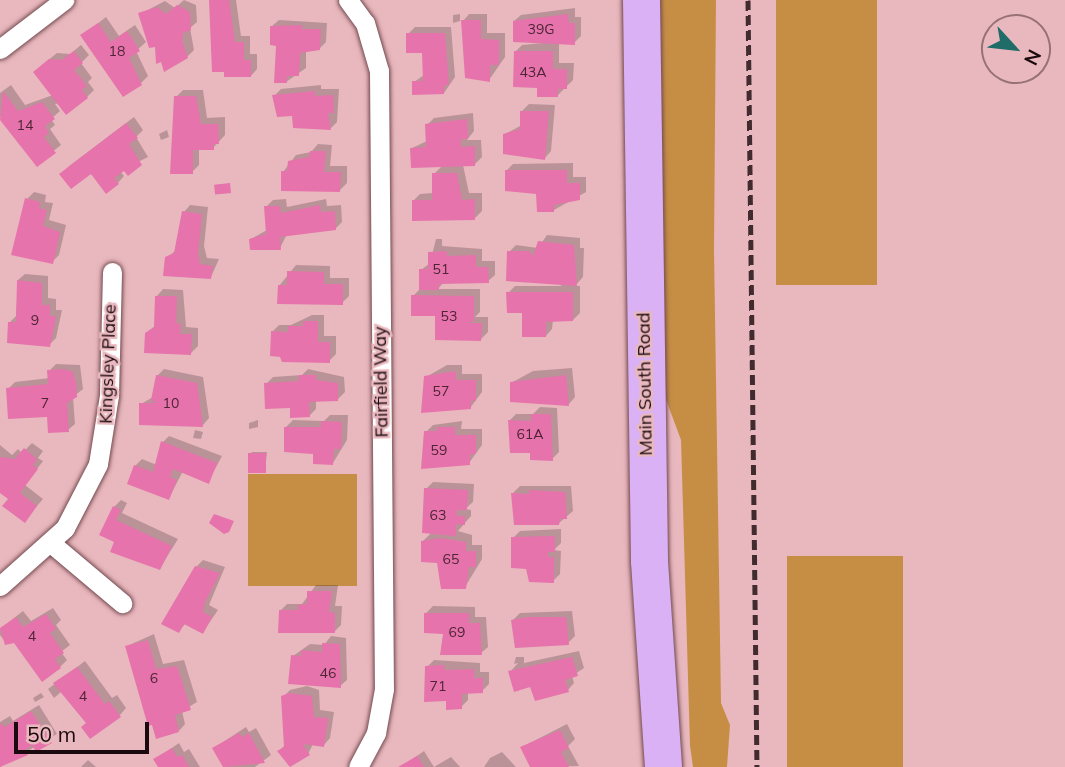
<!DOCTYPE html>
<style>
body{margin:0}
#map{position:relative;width:1065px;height:767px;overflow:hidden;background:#e9b8be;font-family:Mulish,sans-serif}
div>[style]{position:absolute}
.green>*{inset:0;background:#c68e44;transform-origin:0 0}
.shadow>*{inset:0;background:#0003}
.building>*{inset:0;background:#e673ab;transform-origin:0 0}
.roads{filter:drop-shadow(0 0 2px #734a4f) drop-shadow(0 0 2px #734a4f)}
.street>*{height:19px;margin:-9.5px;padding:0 9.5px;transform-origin:9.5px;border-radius:9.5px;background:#fff}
.highway>*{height:37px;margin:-18.5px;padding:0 18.5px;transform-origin:18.5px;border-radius:18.5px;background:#d9b1f4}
.rail>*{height:5px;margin-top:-2.5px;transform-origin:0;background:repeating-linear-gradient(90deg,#412b2f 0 10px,transparent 0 15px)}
span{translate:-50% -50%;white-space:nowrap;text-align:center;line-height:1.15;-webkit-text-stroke:5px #e9b8be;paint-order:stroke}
.number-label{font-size:14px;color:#4d2434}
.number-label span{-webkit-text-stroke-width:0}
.street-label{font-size:18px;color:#1a0a0d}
.north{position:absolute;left:981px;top:14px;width:70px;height:70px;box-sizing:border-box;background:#e9b8be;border:2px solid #967277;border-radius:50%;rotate:117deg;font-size:19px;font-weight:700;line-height:28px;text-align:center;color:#1a0a0d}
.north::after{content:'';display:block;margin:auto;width:24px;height:32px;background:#206c69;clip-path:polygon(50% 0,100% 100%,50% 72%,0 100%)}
.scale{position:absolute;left:14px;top:722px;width:135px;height:32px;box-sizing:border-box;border:4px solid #1a0a0d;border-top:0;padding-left:9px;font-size:21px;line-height:24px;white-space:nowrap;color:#1a0a0d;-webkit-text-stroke:5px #e9b8be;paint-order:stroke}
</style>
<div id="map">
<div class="green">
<div style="clip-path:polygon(656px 0,716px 0,714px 250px,721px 703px,730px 725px,727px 767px,693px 767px,690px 746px,681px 440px,661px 386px)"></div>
<div style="left:776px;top:0;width:101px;height:285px"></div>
<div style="left:248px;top:474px;width:109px;height:112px"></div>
<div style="left:903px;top:556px;width:211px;height:116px;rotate:90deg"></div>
</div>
<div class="shadow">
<div style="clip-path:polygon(184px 0,196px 5px,197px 22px,190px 28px,194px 50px,187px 57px,157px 44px,140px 14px,165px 1px,175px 8px)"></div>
<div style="clip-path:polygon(211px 0,236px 0,241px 36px,250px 36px,250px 54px,257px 54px,257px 69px,251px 76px)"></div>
<div style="clip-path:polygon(575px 8px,575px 17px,581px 17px,581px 36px,574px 43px,559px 42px,559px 63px,574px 63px,573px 80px,557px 96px,539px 86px,515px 52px,522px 45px,554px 42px,514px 21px,521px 15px)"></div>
<div style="clip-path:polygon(460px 14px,460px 21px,453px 23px,453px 15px)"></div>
<div style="clip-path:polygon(469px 14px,487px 14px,487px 33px,505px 33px,505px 57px,489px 80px,463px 21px)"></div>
<div style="clip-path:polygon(106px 17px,119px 36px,135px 25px,146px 42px,136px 51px,148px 76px,141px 83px,82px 36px)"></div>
<div style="clip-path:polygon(279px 20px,327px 23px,326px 42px,319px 49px,306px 50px,306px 68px,286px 82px,272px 26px)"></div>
<div style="clip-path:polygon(415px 27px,451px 27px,455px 77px,444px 93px,414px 82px,424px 75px,424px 51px,408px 34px)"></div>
<div style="clip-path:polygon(81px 45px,89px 55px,81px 63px,92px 78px,88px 82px,94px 90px,87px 97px,55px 104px,60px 111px,51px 119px,55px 125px,50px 129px,61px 145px,37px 164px,0 116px,0 93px,11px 85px,25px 105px,53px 95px,42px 65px,57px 53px,70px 54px)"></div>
<div style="clip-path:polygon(321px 85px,321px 89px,339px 89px,337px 122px,331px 128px,274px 96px,281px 89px)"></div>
<div style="clip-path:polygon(183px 90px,203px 90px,207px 118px,225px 117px,225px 135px,213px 148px,199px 148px,199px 165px,192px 172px,176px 97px)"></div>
<div style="clip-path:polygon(529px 104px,555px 105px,551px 151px,545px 158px,505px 134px,522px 125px,522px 111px)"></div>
<div style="clip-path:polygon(473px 113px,474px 131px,467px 140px,481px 140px,482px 157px,475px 164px,463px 165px,469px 193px,482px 193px,482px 211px,475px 218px,414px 220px,414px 200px,420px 194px,433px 193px,434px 174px,443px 165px,412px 148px,427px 141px,427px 125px,434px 118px)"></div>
<div style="clip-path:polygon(134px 117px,143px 130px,136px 137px,148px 157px,120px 171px,124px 176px,118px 183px,68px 167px)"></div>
<div style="clip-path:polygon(167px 130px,169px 137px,161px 140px,159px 134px)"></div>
<div style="clip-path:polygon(318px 144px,332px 145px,330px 166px,347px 166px,347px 183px,340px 190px,283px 172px,296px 155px,311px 152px)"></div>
<div style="clip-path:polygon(573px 163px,573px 177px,586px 177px,586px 192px,554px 210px,538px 193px,506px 171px,513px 164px)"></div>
<div style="clip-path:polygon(34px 192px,46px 195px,45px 202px,53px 203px,49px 220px,66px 225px,59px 255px,52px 262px,27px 199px)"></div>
<div style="clip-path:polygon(286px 199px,287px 207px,326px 199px,327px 206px,341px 205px,342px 222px,335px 229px,287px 234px,280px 248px,251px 239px,267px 230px,266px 207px,273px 200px)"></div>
<div style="clip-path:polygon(190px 205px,208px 207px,204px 246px,207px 258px,219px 259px,211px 277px,167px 258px,176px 250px,184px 212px)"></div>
<div style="clip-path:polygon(547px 235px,580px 238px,580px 248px,584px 248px,583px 277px,575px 286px,580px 286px,580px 313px,573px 320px,553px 320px,552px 329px,546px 336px,508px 293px,515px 286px,562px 286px,509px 252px,516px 245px,538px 248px)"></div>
<div style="clip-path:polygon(436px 239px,442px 239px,442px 246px,482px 249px,482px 261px,495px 261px,495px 275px,488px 281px,444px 282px,438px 289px,480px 289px,480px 312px,475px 317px,488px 317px,488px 332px,481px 339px,413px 296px,420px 289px,421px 270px,430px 263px)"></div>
<div style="clip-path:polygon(296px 265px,330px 266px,330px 278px,349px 278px,349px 296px,342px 303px,279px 286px)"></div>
<div style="clip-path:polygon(25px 274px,48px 276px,48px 298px,56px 299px,56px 310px,62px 310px,56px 338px,49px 345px,9px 323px,16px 316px,18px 280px)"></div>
<div style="clip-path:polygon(163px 289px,183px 290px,186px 327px,198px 328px,198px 346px,191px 353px,146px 334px,156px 325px,157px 296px)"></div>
<div style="clip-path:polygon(312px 315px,324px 315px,324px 336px,336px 336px,336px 354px,329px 361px,272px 332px,279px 325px,291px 325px)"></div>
<div style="clip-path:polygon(56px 364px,80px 365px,83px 389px,73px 397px,75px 424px,68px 430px,8px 389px,15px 382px,50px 378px,49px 371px)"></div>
<div style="clip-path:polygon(447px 365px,462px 365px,462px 374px,482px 374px,482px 392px,470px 408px,426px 377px)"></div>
<div style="clip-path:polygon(572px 368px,575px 397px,569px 404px,511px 383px,533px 371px)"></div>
<div style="clip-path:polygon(164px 369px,203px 377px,209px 418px,203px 425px,141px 404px,153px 397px,157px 376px)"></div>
<div style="clip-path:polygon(308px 369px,344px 377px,345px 392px,338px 399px,316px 400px,316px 409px,309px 416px,266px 384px,273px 377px,302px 375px)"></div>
<div style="clip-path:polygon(540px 407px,557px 408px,559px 452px,552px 459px,532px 451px,509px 421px,516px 414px,533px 414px)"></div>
<div style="clip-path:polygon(330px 415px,348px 415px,347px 440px,333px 463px,286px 427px,293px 420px,324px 421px)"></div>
<div style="clip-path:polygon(258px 420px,258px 427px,249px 429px,249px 423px)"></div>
<div style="clip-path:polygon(462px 421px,461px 429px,482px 429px,482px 445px,469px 463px,426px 432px,433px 425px)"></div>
<div style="clip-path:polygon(195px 430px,203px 432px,201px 439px,193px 438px)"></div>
<div style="clip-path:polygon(169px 436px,222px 456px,208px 482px,183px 471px,169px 498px,135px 466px,142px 459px,157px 465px,163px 442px)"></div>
<div style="clip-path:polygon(32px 443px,43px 451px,38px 458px,43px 461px,25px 485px,43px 499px,31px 513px,0 491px,0 445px,12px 455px,18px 449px,22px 453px)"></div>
<div style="clip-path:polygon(252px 452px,267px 452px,265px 471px,250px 454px)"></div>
<div style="clip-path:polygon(433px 482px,474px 484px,473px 502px,465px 509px,471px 510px,471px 516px,458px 531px,472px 535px,472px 545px,482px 545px,482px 559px,465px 587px,423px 541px,432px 532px,426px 489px)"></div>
<div style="clip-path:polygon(520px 486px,571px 486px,573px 511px,559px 523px,513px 493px)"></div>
<div style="clip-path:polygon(121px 500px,127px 503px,122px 513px,178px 539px,160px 568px,117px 542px,114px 507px)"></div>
<div style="clip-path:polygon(561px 529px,561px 543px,554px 550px,561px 551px,560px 574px,553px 581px,528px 567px,513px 538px,520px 531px)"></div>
<div style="clip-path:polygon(203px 560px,225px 567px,209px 605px,218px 610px,203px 632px,186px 623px,179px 631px,196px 567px)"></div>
<div style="clip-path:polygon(316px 585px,338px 585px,335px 606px,342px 606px,341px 625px,334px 632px,280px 611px,287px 604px,302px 604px)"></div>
<div style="clip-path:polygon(433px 606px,475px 607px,475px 617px,486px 617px,488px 647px,481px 653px,445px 632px,426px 613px)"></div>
<div style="clip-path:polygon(53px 608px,61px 620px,56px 625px,70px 645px,61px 652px,67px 660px,60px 667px,15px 641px,6px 643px,0 635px,0 629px,23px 611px,31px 621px)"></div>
<div style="clip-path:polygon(572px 611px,575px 636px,568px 643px,513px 620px,520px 613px)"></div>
<div style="clip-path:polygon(154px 634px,163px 664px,184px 660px,197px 702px,182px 711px,185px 724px,179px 731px,127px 646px)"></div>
<div style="clip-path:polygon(331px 636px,346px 638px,347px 680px,340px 686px,293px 656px,310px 644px,324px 645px)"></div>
<div style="clip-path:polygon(579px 651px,584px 668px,572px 676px,574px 683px,568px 690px,532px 685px,510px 672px,518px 663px,514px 664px,516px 657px,524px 657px,524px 663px)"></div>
<div style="clip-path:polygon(434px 660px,480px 663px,480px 672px,489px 672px,489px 684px,482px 691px,468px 692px,468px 700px,461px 707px,447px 700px,427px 667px)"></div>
<div style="clip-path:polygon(85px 661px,112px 698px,117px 695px,126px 708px,120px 715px,88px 722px,62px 691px,54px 698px,48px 689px)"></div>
<div style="clip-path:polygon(307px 686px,319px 690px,320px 710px,334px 712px,330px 738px,324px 745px,313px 744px,308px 754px,289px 766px,279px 751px,285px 745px,283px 697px,290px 690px)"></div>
<div style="clip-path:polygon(41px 693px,44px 697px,35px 702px,33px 698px)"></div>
<div style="clip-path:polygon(39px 705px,57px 734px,0 767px,0 722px,10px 716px,13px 721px)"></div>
<div style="clip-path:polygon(567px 724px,575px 739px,568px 746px,579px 766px,532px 767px,522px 747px)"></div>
<div style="clip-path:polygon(246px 727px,249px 732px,256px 728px,271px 755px,255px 767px,225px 767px,214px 748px)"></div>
<div style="clip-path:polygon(179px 743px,184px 752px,189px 749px,200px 767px,160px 767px,156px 759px)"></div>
<div style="clip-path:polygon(424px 751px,434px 767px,451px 757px,460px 767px,401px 767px)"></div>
<div style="clip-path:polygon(502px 752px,516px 767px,484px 767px,490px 758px)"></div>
<div style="clip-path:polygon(88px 760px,96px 767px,81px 767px)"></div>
</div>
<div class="building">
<div style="clip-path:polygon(209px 0,229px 0,235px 42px,244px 42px,244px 60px,251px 60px,251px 77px,224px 77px,224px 72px,212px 72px)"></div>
<div style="clip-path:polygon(177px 5px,190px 12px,191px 30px,183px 33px,182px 41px,188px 58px,164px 72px,161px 62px,156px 64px,155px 47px,149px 48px,138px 13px,157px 7px,166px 14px)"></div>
<div style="clip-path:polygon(568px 14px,569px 23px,575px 23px,575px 45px,513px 42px,513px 21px)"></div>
<div style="clip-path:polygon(461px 20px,481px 20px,481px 39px,499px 40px,499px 65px,490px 65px,490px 82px,465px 78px)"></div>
<div style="clip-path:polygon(98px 23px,111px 42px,127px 31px,140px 51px,129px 58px,142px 85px,123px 97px,80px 35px)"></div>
<div style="clip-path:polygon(302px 25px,302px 29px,321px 29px,320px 50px,300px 53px,299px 76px,287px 76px,287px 83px,274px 83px,276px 46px,270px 45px,270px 26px)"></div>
<div style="clip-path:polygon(406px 33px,445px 33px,449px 85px,444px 85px,444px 94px,412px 95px,412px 81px,423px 81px,422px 53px,406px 53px)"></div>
<div style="clip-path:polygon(74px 51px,83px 63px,74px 70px,87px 86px,82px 90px,88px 98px,66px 115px,33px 72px,49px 59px,61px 60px)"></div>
<div style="clip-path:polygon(514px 51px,553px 51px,553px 69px,567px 69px,567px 89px,558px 89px,558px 97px,537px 97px,537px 88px,513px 87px)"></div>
<div style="clip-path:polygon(3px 91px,18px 111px,42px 102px,55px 119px,45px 126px,49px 133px,44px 137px,56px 153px,37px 167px,0 120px)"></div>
<div style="clip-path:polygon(315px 91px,315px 96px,333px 95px,334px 113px,328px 113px,331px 130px,293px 128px,292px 116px,277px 117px,272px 95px)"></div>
<div style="clip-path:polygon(174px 96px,196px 96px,201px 124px,218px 124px,219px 144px,214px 144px,214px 150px,193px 150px,193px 174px,170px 174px)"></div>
<div style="clip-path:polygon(520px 111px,549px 111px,545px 160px,503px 154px,503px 134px,520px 129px)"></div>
<div style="clip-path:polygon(467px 119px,468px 139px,461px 139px,461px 147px,475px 146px,475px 166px,411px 168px,410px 148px,426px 147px,425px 124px)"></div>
<div style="clip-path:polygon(126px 123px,138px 138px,129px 144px,142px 165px,128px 176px,124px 171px,114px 178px,119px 184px,106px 194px,91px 174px,71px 189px,59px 174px)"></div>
<div style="clip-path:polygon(310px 151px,326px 151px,324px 172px,341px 172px,340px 192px,281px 191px,281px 171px,287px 171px,288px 161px,309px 157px)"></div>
<div style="clip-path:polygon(505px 170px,567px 170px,567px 183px,580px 183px,580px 200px,554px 205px,554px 212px,537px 212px,536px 194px,505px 191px)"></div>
<div style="clip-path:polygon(432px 173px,457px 173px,462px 200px,475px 199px,475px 220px,412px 221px,412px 200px,432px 200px)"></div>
<div style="left:230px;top:183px;width:10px;height:16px;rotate:84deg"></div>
<div style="clip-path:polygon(25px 198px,40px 202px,39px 208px,47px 210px,43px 226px,60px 232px,53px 264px,11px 255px)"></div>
<div style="clip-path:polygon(320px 205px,321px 212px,335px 211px,336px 230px,280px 237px,281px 250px,250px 250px,249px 239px,266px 234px,264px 206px,280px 206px,281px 213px)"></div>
<div style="clip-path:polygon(182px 211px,202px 214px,198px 254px,200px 264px,213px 266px,211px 279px,163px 276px,165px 257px,174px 253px)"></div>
<div style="clip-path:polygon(538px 241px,574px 245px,577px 286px,506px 281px,507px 251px,529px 251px,533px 256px)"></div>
<div style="clip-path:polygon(447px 251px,447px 256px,476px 255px,476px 267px,488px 267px,489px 283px,439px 284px,439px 290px,419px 290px,419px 269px,428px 269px,428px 252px)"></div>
<div style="clip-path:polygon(287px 271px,324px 272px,324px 284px,343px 284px,343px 305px,277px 304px,278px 285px,287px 285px)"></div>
<div style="clip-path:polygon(17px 280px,42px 283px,42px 305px,50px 305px,50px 316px,56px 316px,50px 347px,7px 343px,8px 322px,16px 322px)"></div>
<div style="clip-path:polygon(506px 292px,573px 292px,573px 321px,546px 322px,546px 337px,522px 337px,522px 313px,507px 313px)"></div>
<div style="clip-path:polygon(411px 295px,474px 296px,474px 321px,467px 323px,482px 323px,481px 341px,435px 340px,435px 316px,411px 316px)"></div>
<div style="clip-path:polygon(155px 296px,177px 296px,176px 323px,181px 324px,180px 334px,192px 334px,191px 355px,144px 353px,145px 333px,154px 327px)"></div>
<div style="clip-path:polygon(303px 321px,318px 321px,318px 342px,330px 342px,330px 363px,282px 362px,280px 357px,270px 356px,271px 331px,288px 332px,288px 326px,303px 326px)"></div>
<div style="clip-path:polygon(64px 369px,73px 372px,76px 383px,77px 397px,67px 403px,69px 432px,48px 433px,47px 417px,8px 419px,6px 388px,48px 384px,47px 370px)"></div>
<div style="clip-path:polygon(456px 371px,456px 380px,476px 380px,476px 401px,471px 400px,471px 409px,421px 413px,424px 376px)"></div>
<div style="clip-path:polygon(156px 375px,197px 383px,203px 427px,139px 425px,139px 403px,156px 403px,151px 400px)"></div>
<div style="clip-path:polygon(299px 375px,316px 375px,316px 380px,338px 383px,338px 401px,309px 402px,310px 417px,290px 418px,290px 408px,265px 409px,264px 383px,299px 381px)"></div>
<div style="clip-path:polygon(566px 375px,569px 406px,510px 402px,510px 382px)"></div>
<div style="clip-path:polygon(531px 414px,551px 414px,553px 461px,530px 460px,530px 453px,510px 453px,508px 420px,531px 421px)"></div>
<div style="clip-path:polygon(321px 421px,342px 422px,341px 449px,334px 449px,333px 465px,313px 464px,313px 454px,284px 452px,284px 427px,321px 427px)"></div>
<div style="clip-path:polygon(437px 427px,455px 427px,455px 435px,476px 435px,476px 454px,470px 454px,470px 465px,421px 469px,424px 431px,437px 431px)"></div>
<div style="clip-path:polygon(161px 441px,217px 463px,209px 484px,173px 469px,170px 477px,177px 480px,169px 500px,127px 484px,134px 465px,153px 472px)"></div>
<div style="clip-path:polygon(24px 448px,37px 459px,33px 465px,38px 469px,20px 493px,37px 506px,25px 523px,2px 506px,8px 499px,0 493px,0 457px,15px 459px)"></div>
<div style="left:248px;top:453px;width:18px;height:20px"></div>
<div style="clip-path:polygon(424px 488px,468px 490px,467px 510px,457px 510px,457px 516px,465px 516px,465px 525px,456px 524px,456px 536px,422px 533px)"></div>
<div style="clip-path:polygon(529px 490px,565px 492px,567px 519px,560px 519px,559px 525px,514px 525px,511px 493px,529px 494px)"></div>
<div style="clip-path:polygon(113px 506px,121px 510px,116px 520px,172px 546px,160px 570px,110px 552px,114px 542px,99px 535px)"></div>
<div style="clip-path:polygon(214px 514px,234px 521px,229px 532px,224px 534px,209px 523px)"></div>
<div style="clip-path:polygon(555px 536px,555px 552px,548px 552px,548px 557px,554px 557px,554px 583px,529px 582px,526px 569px,511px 568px,511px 537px)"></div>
<div style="clip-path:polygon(441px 538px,466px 542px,466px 551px,476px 551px,476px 567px,469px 567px,466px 589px,441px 589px,437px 563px,421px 562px,421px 541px)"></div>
<div style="clip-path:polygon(195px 566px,220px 573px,205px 602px,203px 612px,212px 617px,203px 634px,184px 624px,179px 633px,161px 624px)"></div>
<div style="clip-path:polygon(307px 591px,332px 591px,329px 612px,335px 613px,335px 633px,278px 633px,279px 610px,298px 610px,298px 605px,307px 604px)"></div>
<div style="clip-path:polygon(424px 613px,469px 613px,469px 623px,480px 623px,482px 655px,440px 655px,443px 634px,424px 633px)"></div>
<div style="clip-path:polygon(46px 614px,56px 629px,50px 633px,64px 653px,55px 659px,61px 668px,42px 682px,14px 643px,5px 645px,0 628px,16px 617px,23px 627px)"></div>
<div style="clip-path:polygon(528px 617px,566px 617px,569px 645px,515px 648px,511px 620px)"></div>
<div style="clip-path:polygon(148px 640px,156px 669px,177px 666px,191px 710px,175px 715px,179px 732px,156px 739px,152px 725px,148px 726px,125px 646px)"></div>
<div style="clip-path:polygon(322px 643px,340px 644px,341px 688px,288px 684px,291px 655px,301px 656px,301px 650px,322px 652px)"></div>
<div style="clip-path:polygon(572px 657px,578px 676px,565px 680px,569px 692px,535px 701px,530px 687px,514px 692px,508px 671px)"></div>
<div style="clip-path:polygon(444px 665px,445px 670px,474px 669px,474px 678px,483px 678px,483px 693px,462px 694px,462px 709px,446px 710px,446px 701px,424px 702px,425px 666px)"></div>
<div style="clip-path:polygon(77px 667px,105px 704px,109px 701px,121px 717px,90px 739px,81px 727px,86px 723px,53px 683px)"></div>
<div style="clip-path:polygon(289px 693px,312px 696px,314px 717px,328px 718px,324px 747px,303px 744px,310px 755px,290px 767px,277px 751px,284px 747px,281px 696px)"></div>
<div style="clip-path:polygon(31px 711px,52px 743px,36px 752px,32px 745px,25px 750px,28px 755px,0 767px,0 723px,5px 727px)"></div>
<div style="clip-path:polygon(560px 730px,569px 748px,561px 752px,569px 767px,530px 767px,520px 747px)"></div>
<div style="clip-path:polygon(239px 733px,242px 737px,249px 733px,265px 763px,223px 767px,212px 748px)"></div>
<div style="clip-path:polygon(172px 748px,177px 757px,182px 755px,189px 767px,158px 767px,153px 759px)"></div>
<div style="clip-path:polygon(417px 756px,424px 767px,398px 767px)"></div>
</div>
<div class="roads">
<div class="street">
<div style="left:348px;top:0;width:29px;rotate:54deg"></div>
<div style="left:365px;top:23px;width:50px;rotate:73.7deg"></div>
<div style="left:379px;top:71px;width:618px;rotate:89.54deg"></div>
<div style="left:384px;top:689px;width:45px;rotate:100.3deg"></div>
<div style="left:376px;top:733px;width:38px;rotate:118deg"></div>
<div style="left:0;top:49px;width:81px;rotate:-37.4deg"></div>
<div style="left:52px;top:544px;width:92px;rotate:40.1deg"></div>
<div style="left:0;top:586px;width:87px;rotate:-41.7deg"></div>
<div style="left:65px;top:528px;width:72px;rotate:-62.7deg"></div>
<div style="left:98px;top:464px;width:70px;rotate:-80.9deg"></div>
<div style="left:109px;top:395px;width:123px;rotate:-88.6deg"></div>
</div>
<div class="highway">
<div style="left:641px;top:0;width:561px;rotate:89.18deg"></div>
<div style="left:649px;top:561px;width:206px;rotate:86.1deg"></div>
</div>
</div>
<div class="rail">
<div style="left:748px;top:0;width:767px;rotate:89.33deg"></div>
</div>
<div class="number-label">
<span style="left:541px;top:29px">39G</span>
<span style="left:117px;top:51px">18</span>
<span style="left:533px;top:72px">43A</span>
<span style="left:25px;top:125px">14</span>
<span style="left:441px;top:269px">51</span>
<span style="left:449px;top:316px">53</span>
<span style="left:35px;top:320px">9</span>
<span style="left:441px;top:391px">57</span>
<span style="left:45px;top:403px">7</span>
<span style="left:171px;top:403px">10</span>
<span style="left:530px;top:434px">61A</span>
<span style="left:439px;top:450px">59</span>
<span style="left:438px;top:515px">63</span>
<span style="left:451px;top:559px">65</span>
<span style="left:457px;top:632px">69</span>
<span style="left:32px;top:636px">4</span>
<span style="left:328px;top:673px">46</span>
<span style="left:154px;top:678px">6</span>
<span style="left:438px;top:686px">71</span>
<span style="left:83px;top:696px">4</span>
</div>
<div class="street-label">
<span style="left:108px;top:364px;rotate:-88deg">Kingsley Place</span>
<span style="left:381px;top:382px;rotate:-91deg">Fairfield Way</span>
<span style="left:645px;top:384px;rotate:-91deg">Main South Road</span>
</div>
<div class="north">N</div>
<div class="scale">50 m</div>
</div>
